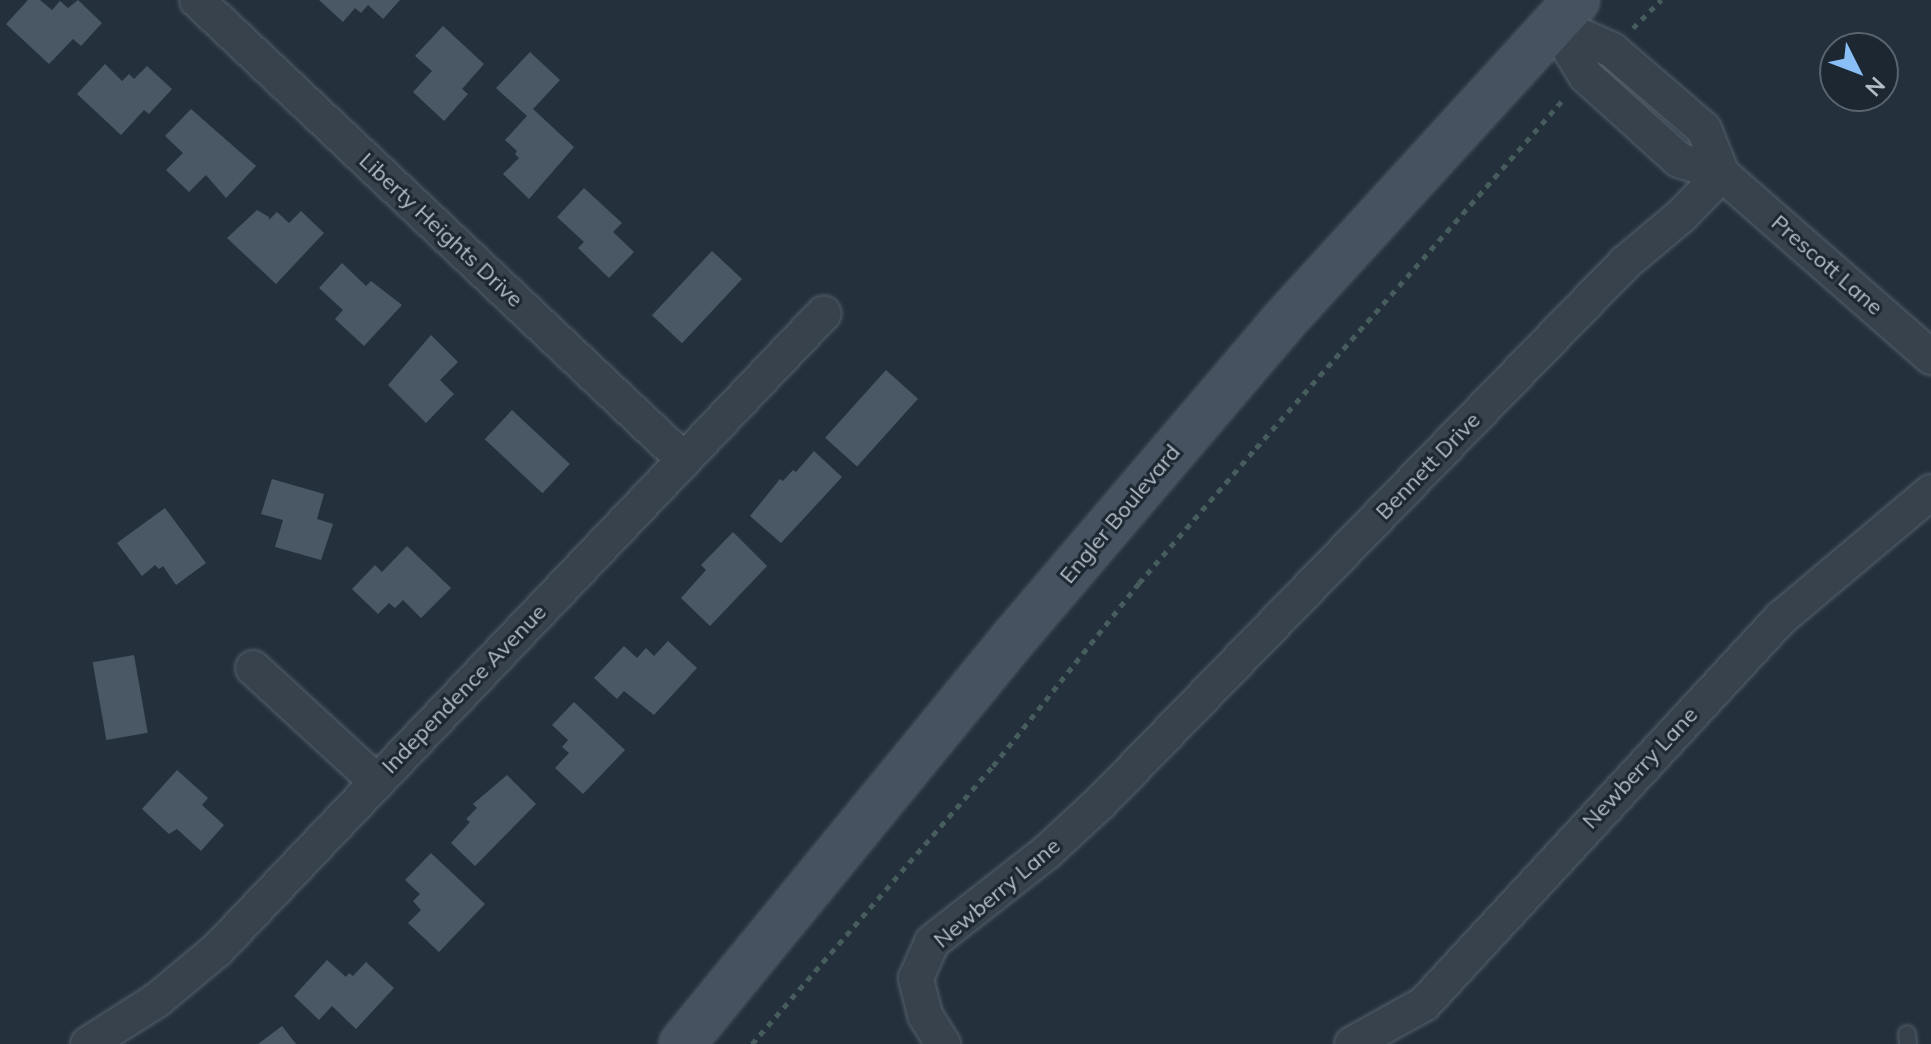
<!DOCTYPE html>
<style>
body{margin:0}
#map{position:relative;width:1931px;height:1044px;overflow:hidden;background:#24313d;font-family:Mulish,sans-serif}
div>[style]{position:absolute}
.building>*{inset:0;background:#4a5866;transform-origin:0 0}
.path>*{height:5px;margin-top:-2.5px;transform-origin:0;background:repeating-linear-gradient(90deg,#465c5d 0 6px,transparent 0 12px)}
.roads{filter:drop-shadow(0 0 2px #56606b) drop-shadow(0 0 2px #56606b)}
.service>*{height:16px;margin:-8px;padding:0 8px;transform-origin:8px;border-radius:8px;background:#37424d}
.minor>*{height:34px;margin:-17px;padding:0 17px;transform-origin:17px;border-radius:17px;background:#37424d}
.secondary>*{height:44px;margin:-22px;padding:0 22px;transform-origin:22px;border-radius:22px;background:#465260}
span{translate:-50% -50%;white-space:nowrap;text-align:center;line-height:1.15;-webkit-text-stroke:6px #1d2732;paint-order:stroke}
.street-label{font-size:22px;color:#b3bdc8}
.north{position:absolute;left:1819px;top:32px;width:80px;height:80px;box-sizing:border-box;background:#1d2732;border:2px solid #59636e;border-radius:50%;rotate:132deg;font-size:22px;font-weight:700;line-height:32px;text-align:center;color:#b3bdc8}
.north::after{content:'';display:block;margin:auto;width:28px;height:36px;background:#89bef7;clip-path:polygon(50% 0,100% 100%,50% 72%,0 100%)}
</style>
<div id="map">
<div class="building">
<div style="clip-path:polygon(28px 0,40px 0,52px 10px,60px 1px,68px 8px,78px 0,102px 23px,81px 46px,73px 39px,49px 64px,6px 24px)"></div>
<div style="clip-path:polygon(319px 0,400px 0,383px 19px,368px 5px,361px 13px,355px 8px,343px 22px)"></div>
<div style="clip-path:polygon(443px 26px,484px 64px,462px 89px,468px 94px,444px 121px,413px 92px,432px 71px,415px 56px)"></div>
<div style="clip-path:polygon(530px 52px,560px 80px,533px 109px,574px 147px,529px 199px,503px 174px,519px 158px,515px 154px,517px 151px,505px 140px,527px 116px,496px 88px)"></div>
<div style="clip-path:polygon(105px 64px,122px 81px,129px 74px,134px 79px,147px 66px,172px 89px,149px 114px,144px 110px,121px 135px,77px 94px)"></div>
<div style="clip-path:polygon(191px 109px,256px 166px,226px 198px,206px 175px,189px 192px,166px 170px,183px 153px,165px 136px)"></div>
<div style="clip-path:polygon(584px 188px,622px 223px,613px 232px,634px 252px,609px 278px,578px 248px,584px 242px,557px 217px)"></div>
<div style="clip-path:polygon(257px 210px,269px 217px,269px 220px,277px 212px,289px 223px,301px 211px,324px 233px,276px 284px,227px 238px)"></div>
<div style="left:712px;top:251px;width:41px;height:88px;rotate:43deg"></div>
<div style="clip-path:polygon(342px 263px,366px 286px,371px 281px,402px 305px,364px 346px,335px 319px,343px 310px,319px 288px)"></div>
<div style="clip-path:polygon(431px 335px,458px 362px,440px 380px,454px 394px,426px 423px,388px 385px)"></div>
<div style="left:886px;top:370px;width:43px;height:91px;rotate:42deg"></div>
<div style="left:512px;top:410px;width:79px;height:40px;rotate:43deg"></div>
<div style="clip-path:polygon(814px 451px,842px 477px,781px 543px,750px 516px,780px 479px,783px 481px,793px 470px,796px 472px)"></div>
<div style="clip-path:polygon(272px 479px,324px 494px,317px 519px,333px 524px,321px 560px,275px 547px,283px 520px,261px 514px)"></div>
<div style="clip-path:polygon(165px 508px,206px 563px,176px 585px,163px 566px,159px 569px,155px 565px,142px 576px,117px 543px)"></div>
<div style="clip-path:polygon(733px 532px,767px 566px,710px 626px,681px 598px,706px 570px,701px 565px)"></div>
<div style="clip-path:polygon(407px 546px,451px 588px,421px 618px,403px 600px,395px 608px,389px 603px,378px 614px,352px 589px,375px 565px,382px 572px)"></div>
<div style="clip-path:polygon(668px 641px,697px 668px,654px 715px,624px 691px,617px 699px,594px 678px,624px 646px,637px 658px,646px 648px,654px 656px)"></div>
<div style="left:134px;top:655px;width:79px;height:42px;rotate:80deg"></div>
<div style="clip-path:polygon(574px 702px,625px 750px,583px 794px,555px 768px,569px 753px,562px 747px,568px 740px,552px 725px)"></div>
<div style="clip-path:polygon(177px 770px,208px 798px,202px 805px,224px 825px,201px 851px,177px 829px,169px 834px,142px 809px)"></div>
<div style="clip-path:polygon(507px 775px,536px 804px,475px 866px,451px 843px,470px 822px,466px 819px,477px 808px,473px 804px)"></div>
<div style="clip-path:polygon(431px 853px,485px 904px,439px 952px,408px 923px,421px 910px,413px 901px,420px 894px,405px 880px)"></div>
<div style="clip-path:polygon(327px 960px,346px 977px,349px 973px,353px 976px,366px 962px,394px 988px,356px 1029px,332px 1006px,319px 1020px,294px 996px)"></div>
<div style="clip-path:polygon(282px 1026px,296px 1044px,258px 1044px)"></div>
</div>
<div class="path">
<div style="left:1633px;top:28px;width:40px;rotate:-45deg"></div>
<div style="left:752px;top:1044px;width:368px;rotate:-49.1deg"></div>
<div style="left:993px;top:766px;width:234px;rotate:-51.4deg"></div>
<div style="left:1139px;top:583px;width:179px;rotate:-49.1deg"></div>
<div style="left:1256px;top:448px;width:465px;rotate:-48.6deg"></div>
</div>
<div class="roads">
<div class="service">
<div style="left:1907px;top:1034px;width:10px;rotate:84deg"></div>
</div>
<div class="minor">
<div style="left:197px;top:0;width:670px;rotate:43.37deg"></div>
<div style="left:1554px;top:24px;width:61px;rotate:58.4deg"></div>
<div style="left:1586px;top:76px;width:125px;rotate:42.1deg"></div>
<div style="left:1679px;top:160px;width:45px;rotate:18deg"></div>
<div style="left:1722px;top:174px;width:278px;rotate:41.2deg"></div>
<div style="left:1554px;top:24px;width:64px;rotate:24.1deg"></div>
<div style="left:1612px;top:50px;width:121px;rotate:40.7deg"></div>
<div style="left:1704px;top:129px;width:48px;rotate:68.2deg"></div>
<div style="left:253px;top:668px;width:167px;rotate:42.6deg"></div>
<div style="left:88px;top:1044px;width:82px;rotate:-32.5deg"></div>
<div style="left:157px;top:1000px;width:80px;rotate:-39.9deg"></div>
<div style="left:218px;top:949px;width:878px;rotate:-46.38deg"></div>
<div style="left:943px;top:1044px;width:34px;rotate:-122deg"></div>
<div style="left:925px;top:1015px;width:38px;rotate:-104deg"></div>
<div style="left:916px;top:978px;width:39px;rotate:-66deg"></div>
<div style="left:932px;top:942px;width:147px;rotate:-38.1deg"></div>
<div style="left:1048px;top:851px;width:72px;rotate:-42.8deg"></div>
<div style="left:1101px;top:802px;width:752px;rotate:-45.81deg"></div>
<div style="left:1625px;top:263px;width:73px;rotate:-40deg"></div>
<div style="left:1681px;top:216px;width:59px;rotate:-45.7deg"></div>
<div style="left:1352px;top:1044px;width:82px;rotate:-29.1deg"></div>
<div style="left:1424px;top:1004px;width:526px;rotate:-47.24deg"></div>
<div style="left:1781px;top:618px;width:196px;rotate:-40deg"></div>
</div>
<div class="secondary">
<div style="left:682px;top:1044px;width:524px;rotate:-50.73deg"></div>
<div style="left:1014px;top:638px;width:411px;rotate:-49.6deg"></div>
<div style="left:1280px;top:325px;width:440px;rotate:-47.6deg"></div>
</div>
</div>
<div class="street-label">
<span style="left:441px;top:230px;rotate:43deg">Liberty Heights Drive</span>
<span style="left:1827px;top:265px;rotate:41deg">Prescott Lane</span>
<span style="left:1428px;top:466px;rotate:-46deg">Bennett Drive</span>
<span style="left:1120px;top:514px;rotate:-50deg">Engler Boulevard</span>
<span style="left:464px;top:689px;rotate:-46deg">Independence Avenue</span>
<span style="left:1640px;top:768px;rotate:-47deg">Newberry Lane</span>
<span style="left:997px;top:893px;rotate:-40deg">Newberry Lane</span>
</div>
<div class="north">N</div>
</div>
